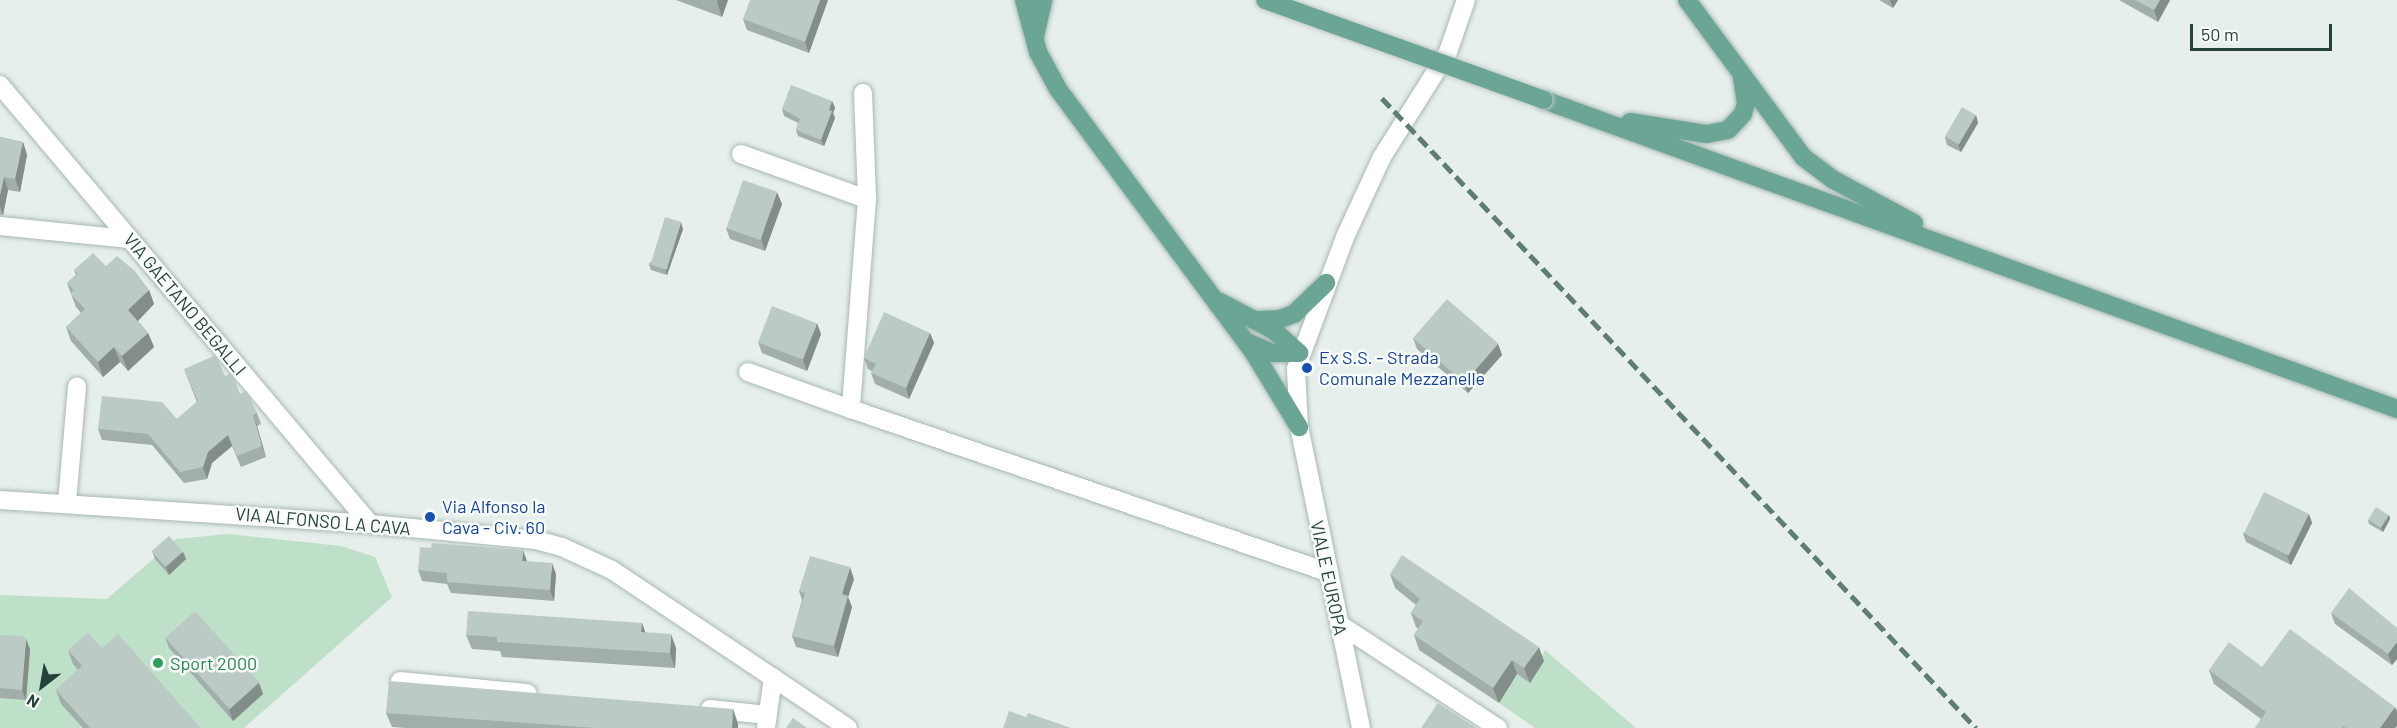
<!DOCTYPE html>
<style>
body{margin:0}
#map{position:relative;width:2397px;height:728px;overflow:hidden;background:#e6efeb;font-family:Barlow,sans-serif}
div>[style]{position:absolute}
.green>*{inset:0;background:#bfe0c8}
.roads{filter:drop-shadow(0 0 2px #a8b8b2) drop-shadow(0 0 2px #a8b8b2)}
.minor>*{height:18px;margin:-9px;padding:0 9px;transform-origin:9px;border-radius:9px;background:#fff}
.major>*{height:18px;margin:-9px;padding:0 9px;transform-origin:9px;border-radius:9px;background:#6aa596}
.rail>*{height:4.5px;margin-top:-2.25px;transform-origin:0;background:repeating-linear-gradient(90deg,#5f7d75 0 12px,transparent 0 18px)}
.bridges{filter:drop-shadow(0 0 2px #c2cac8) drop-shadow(0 0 2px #c2cac8)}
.major-bridge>*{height:18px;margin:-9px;padding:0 9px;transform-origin:9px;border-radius:9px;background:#6aa596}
.wall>*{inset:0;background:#a1aea9}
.shaded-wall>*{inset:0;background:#838d89}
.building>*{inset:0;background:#bbcac4;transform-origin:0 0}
.dots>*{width:16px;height:16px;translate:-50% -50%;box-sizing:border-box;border:3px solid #f7fbf9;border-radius:50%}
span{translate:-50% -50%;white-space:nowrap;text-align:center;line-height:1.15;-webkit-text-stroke:5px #f7fbf9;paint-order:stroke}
.street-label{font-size:18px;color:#24423a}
.transit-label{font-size:18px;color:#164399}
.left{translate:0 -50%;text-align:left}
.leisure-label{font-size:18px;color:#27864d}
.north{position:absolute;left:12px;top:656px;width:60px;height:60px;-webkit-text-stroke:4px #f7fbf9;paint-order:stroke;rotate:211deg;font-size:16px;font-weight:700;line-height:24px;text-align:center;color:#24423a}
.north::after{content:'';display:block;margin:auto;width:21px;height:27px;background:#24423a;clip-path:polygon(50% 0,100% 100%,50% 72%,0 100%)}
.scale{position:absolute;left:2190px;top:24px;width:142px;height:27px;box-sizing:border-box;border:3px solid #24423a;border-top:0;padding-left:8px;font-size:18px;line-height:21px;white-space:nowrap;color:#24423a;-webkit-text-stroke:4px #f7fbf9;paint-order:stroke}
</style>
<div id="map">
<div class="green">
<div style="clip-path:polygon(228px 534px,341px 546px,375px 557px,392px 597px,244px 728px,0 728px,0 595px,107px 599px,176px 539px)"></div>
<div style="clip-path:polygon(1545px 650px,1636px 728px,1535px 728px,1499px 703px,1517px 674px,1530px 682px)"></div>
</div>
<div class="roads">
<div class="minor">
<div style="left:0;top:85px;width:574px;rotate:49.87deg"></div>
<div style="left:863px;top:93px;width:106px;rotate:87.8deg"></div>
<div style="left:741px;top:154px;width:134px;rotate:19.7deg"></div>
<div style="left:867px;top:199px;width:211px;rotate:94.4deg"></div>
<div style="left:851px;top:409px;width:503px;rotate:18.9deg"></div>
<div style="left:0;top:226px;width:130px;rotate:5.8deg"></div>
<div style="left:748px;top:372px;width:109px;rotate:19.8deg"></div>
<div style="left:0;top:500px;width:371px;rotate:3.7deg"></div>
<div style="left:370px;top:524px;width:167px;rotate:5.5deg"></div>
<div style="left:536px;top:540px;width:27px;rotate:15deg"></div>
<div style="left:562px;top:547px;width:55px;rotate:24.7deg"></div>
<div style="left:612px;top:570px;width:284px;rotate:33.8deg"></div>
<div style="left:67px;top:503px;width:117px;rotate:-85.1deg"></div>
<div style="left:1339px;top:624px;width:190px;rotate:33.2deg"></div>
<div style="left:400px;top:681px;width:128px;rotate:5.4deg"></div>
<div style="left:710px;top:709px;width:58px;rotate:5.9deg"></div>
<div style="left:766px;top:728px;width:51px;rotate:-82.2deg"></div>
<div style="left:1361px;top:728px;width:307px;rotate:-101.6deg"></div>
<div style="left:1299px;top:427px;width:58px;rotate:-93deg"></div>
<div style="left:1296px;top:369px;width:141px;rotate:-69.6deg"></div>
<div style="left:1345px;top:237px;width:88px;rotate:-65.2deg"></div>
<div style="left:1382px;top:157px;width:124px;rotate:-57.8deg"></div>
<div style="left:1448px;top:52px;width:55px;rotate:-70.9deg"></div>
</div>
<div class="major">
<div style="left:1024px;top:0;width:54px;rotate:74.9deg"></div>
<div style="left:1038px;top:52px;width:42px;rotate:61.6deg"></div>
<div style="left:1058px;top:89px;width:329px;rotate:53.4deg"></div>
<div style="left:1254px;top:353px;width:87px;rotate:58.7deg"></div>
<div style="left:1687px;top:0;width:195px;rotate:53.5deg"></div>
<div style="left:1803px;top:157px;width:39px;rotate:37deg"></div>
<div style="left:1834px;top:180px;width:91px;rotate:28.3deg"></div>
<div style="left:1035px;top:36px;width:37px;rotate:-77deg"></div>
<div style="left:1544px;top:100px;width:907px;rotate:19.91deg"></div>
<div style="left:1630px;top:122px;width:78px;rotate:8.9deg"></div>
<div style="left:1707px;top:134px;width:21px;rotate:-11deg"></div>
<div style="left:1728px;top:130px;width:22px;rotate:-47deg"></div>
<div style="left:1743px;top:114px;width:11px;rotate:-75deg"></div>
<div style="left:1746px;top:103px;width:25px;rotate:-99deg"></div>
<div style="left:1220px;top:302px;width:60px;rotate:27.8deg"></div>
<div style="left:1273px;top:330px;width:35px;rotate:41deg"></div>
<div style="left:1257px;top:320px;width:23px;rotate:-2deg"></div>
<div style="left:1280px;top:319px;width:15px;rotate:-20deg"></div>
<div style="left:1294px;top:314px;width:45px;rotate:-44.1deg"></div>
<div style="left:1247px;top:342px;width:27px;rotate:24deg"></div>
<div style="left:1272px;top:353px;width:27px"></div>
</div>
</div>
<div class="rail">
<div style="left:1382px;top:98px;width:866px;rotate:46.68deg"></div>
</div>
<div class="bridges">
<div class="major-bridge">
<div style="left:1265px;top:0;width:296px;rotate:19.7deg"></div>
</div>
</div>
<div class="wall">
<div style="clip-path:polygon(676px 0,728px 0,722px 17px)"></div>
<div style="clip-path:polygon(828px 0,809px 53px,747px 30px,743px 19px)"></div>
<div style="clip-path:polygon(1879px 0,1898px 0,1893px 8px)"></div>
<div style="clip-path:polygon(2119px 0,2170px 0,2158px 22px)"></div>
<div style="clip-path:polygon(832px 101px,835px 108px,833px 113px,835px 118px,824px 146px,798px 136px,796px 130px,798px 123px,784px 116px,782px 109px)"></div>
<div style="clip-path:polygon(1976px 115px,1978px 123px,1961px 152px,1947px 145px,1945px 137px)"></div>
<div style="clip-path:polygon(0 137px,23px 142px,27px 155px,20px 192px,8px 190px,3px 215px,0 215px)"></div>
<div style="clip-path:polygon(782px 204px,765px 251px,730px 239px,726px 228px)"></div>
<div style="clip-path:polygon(683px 229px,667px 275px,651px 270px,649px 264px)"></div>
<div style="clip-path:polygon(106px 266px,149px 290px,154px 304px,138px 321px,148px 333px,154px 347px,128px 371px,120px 362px,103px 377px,71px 341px,66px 327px,81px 313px,76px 307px,67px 283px,76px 275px,74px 270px)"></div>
<div style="clip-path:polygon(930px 333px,934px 343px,909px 399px,875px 384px,871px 373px,872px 371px,868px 369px,864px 358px)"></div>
<div style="clip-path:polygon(821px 334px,807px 371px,762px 353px,758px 342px)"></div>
<div style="clip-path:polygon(1413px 338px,1498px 344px,1502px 355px,1468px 393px,1417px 349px)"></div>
<div style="clip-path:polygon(184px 369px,225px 376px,257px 413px,261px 424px,257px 426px,266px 457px,241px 467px,232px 446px,212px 463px,207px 479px,184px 483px,152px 445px,102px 440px,98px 429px,177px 419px,197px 402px)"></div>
<div style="clip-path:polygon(2309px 514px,2312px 523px,2291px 565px,2246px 542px,2243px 533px)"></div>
<div style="clip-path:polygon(2389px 515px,2390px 519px,2383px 532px,2369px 524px,2368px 520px)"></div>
<div style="clip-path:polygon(152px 551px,183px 552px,186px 559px,169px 575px,155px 559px)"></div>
<div style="clip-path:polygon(527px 561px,556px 574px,554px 601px,451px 593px,447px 584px,422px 581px,418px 570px)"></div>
<div style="clip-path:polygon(1390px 574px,1544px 661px,1530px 683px,1517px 674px,1499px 703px,1419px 650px,1414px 635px,1418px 629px,1416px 627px,1411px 613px,1416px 605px,1395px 588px)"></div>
<div style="clip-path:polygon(854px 579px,848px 597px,852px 607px,838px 657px,796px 647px,792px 636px,802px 600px,799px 591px)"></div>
<div style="clip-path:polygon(2331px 613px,2397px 628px,2397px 659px,2392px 665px,2335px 624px)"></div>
<div style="clip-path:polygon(642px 623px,645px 632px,676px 648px,675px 668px,502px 657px,500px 651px,472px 649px,466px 635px)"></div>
<div style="clip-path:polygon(0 635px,30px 649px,26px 700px,0 698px)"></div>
<div style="clip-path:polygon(165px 637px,259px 683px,263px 694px,233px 721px,169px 648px)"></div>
<div style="clip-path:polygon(102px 648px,201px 728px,83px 728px,61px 704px,56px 690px,78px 670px,73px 664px,68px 650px)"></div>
<div style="clip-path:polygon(2262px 667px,2397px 711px,2397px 726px,2395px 728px,2255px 728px,2261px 719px,2214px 684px,2209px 670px)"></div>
<div style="clip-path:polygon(733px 709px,738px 724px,738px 728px,406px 728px,392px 727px,386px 713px)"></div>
</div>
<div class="shaded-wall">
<div style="clip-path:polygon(718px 0,728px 0,722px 17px,717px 2px)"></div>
<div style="clip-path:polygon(820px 0,828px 0,809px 53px,805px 42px)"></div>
<div style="clip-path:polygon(1890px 0,1898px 0,1893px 8px)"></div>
<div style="clip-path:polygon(2160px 0,2170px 0,2158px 22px,2154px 10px)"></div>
<div style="clip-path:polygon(832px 101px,835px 108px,833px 113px,835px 118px,824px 146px,821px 140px,829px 110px)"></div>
<div style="clip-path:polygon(1976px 115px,1978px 123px,1961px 152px,1958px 145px)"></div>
<div style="clip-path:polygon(23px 142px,27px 155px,20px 192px,15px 179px)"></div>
<div style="clip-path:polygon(4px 177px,8px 190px,3px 215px,0 206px,0 195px)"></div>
<div style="clip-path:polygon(777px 192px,782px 204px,765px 251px,761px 239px)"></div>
<div style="clip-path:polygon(681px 222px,683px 229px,667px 275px,665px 269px)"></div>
<div style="clip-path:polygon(149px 290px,154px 304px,134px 325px,128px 310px)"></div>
<div style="clip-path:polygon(817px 323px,821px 334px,807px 371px,803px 360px)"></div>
<div style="clip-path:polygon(148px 333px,154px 347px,128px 371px,122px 356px)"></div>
<div style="clip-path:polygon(930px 333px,934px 343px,909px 399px,906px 388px)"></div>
<div style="clip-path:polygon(1498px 344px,1502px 355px,1468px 393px,1464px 382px)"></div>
<div style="clip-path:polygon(114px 347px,120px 362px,103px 377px,98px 362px)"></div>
<div style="clip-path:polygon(253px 415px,257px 426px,266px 457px,262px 446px)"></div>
<div style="clip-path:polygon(228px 435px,232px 446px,212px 463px,207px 479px,203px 467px,208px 452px)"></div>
<div style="clip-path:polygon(2309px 514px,2312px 523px,2291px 565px,2287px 556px)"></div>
<div style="clip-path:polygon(2389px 515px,2390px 519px,2383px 532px,2381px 528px)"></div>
<div style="clip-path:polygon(523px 550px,527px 561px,522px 561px)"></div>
<div style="clip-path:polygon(183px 552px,186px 559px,169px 575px,166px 567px)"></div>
<div style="clip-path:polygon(552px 563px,556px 574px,554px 601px,550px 590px)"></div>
<div style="clip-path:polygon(850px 567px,854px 579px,848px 597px,852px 607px,838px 657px,834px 646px,842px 594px)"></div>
<div style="clip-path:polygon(642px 623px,647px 637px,641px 632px)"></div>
<div style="clip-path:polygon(671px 634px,676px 648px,675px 668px,670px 653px)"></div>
<div style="clip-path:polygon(26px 639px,30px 649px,26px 700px,22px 690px)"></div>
<div style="clip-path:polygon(2397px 642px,2397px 659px,2392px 665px,2388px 654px)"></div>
<div style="clip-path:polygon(1539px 647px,1544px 661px,1530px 683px,1524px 668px)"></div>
<div style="clip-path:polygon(1512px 660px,1517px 674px,1499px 703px,1493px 688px)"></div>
<div style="clip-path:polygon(259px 683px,263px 694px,233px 721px,229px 710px)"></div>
<div style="clip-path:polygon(2395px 707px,2397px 711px,2397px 726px,2395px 728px,2380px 728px)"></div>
<div style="clip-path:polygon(733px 709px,738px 724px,738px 728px,732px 728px)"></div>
</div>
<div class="building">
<div style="clip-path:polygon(750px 0,820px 0,805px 42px,743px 19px)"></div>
<div style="clip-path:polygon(2135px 0,2160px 0,2154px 10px)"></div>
<div style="clip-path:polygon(791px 85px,832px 101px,829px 110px,832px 111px,821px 140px,796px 130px,800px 119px,782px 109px)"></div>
<div style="left:1962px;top:107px;width:16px;height:34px;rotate:30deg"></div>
<div style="clip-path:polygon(0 137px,23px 142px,15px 179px,4px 177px,0 195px)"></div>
<div style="left:743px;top:180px;width:36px;height:51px;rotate:19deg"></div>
<div style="left:665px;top:217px;width:17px;height:50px;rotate:17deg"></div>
<div style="clip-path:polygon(93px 253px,106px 266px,117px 256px,135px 271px,149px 290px,128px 310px,148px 333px,122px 356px,114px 347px,98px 362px,66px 327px,85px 309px,70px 293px,74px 290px,67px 283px,78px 274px,74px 270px)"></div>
<div style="left:1447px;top:299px;width:68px;height:52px;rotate:41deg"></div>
<div style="left:772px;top:306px;width:48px;height:39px;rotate:21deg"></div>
<div style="clip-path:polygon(884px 312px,930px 333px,906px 388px,871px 373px,876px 364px,864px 358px)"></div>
<div style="clip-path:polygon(216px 355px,225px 376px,232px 373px,240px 394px,247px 391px,257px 413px,253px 415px,262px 446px,237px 456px,228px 435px,208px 452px,203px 467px,180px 472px,148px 434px,98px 429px,102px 396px,162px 402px,177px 419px,198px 401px,184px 369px)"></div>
<div style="left:2264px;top:492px;width:50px;height:46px;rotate:26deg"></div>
<div style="left:2376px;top:507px;width:15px;height:15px;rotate:32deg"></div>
<div style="left:169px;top:536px;width:21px;height:23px;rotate:49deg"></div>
<div style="clip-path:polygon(432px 543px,523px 550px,522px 561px,552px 563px,550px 590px,447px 582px,447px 573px,418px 570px,420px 547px,431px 548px)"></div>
<div style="clip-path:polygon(1402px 555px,1539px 647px,1524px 668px,1512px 660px,1493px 688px,1414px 635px,1423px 621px,1411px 613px,1420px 599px,1390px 574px)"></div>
<div style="clip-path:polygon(810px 556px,850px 567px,842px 594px,848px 596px,834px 646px,792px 636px,805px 593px,799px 591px)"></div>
<div style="clip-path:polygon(2349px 588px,2397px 628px,2397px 642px,2388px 654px,2331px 613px)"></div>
<div style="left:195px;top:611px;width:96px;height:40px;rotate:48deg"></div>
<div style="clip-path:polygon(468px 611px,642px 623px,641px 632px,671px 634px,670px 653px,497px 642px,497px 637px,466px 635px)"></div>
<div style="clip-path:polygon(2290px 629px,2395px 707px,2380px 728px,2346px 728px,2343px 726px,2342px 728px,2255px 728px,2266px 712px,2209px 670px,2229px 642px,2262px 667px)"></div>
<div style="clip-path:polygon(88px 633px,102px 648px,118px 634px,201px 728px,90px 728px,56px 690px,82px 666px,68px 650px)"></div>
<div style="clip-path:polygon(0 635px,22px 636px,26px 639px,22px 690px,0 688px)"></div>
<div style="clip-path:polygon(389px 681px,733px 709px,732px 728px,596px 728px,386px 713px)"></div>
<div style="clip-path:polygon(1438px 703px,1476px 728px,1421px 728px)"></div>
<div style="clip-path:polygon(1009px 711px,1026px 717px,1028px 713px,1071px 728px,1003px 728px)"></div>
<div style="clip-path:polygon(793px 718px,807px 728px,786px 728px)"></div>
</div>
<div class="dots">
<div style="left:1307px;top:368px;background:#1a4fb4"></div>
<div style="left:430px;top:517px;background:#1a4fb4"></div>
<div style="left:158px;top:663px;background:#2e9e5b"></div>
</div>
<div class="street-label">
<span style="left:185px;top:304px;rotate:50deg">VIA GAETANO BEGALLI</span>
<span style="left:323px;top:521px;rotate:5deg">VIA ALFONSO LA CAVA</span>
<span style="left:1329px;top:578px;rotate:78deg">VIALE EUROPA</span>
</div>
<div class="transit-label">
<span class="left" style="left:1319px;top:368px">Ex S.S. - Strada<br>Comunale Mezzanelle</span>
<span class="left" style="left:442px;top:517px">Via Alfonso la<br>Cava - Civ. 60</span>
</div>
<div class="leisure-label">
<span class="left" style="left:170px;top:663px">Sport 2000</span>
</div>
<div class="north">N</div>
<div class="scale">50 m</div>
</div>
